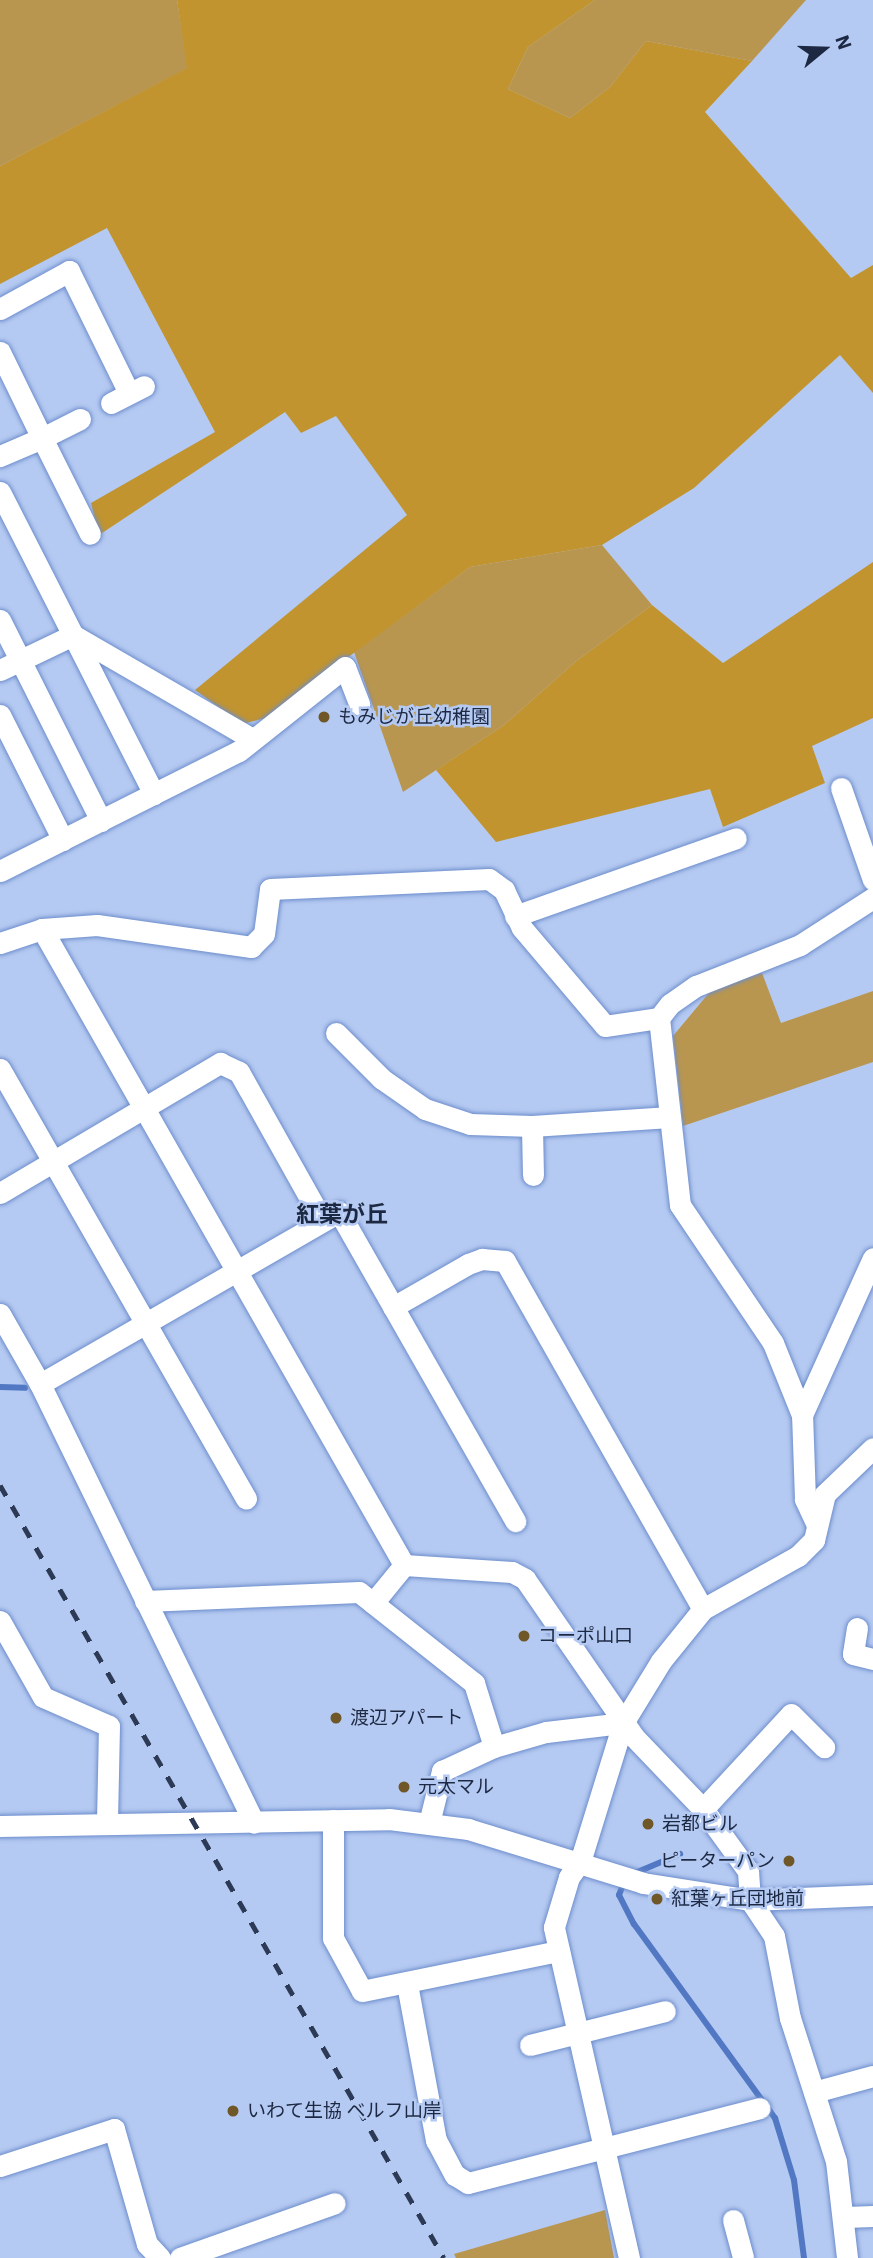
<!DOCTYPE html>
<meta charset="utf-8">
<style>
body{margin:0}
#map{position:relative;width:873px;height:2258px;overflow:hidden;background:#b5caf2;font-family:"IBM Plex Sans","Noto Sans JP",sans-serif}
div>[style]{position:absolute}
.green>*{inset:0;background:#b9964f}
.forest>*{inset:0;background:#c19430}
.stream>*{height:6px;margin:-3px;padding:0 3px;transform-origin:3px;border-radius:3px;background:#5278c4}
.roads{filter:drop-shadow(0 0 2px #6d8dcc) drop-shadow(0 0 2px #6d8dcc)}
.street>*{height:21px;margin:-10.5px;padding:0 10.5px;transform-origin:10.5px;border-radius:10.5px;background:#fff}
.rail>*{height:5px;margin-top:-2.5px;transform-origin:0;background:repeating-linear-gradient(90deg,#2d3a56 0 12px,transparent 0 24px)}
.dots>*{width:19px;height:19px;translate:-50% -50%;box-sizing:border-box;border:4px solid #b5caf2;border-radius:50%}
span{translate:-50% -50%;white-space:nowrap;text-align:center;line-height:1.15;-webkit-text-stroke:5px #b5caf2;paint-order:stroke}
.poi-label{font-size:19px;color:#1d2943}
.left{translate:0 -50%;text-align:left}
.right{translate:-100% -50%;text-align:right}
.quarter-label{font-size:23px;color:#1d2943;font-weight:700}
.north{position:absolute;left:789px;top:14px;width:70px;height:70px;-webkit-text-stroke:5px #b5caf2;paint-order:stroke;rotate:71deg;font-size:19px;font-weight:700;line-height:28px;text-align:center;color:#1d2943}
.north::after{content:'';display:block;margin:auto;width:24px;height:32px;background:#1d2943;clip-path:polygon(50% 0,100% 100%,50% 72%,0 100%)}
</style>
<div id="map">
<div class="green">
<div style="clip-path:polygon(0 0,177px 0,188px 68px,0 166px)"></div>
<div style="clip-path:polygon(595px 0,806px 0,752px 61px,646px 41px,610px 87px,570px 118px,508px 89px,528px 47px)"></div>
<div style="clip-path:polygon(602px 545px,652px 605px,575px 662px,504px 725px,403px 792px,354px 652px,470px 567px)"></div>
<div style="clip-path:polygon(762px 973px,781px 1023px,873px 991px,873px 1062px,683px 1126px,673px 1036px,713px 988px)"></div>
<div style="clip-path:polygon(605px 2210px,614px 2258px,456px 2258px,454px 2254px)"></div>
</div>
<div class="forest">
<div style="clip-path:polygon(177px 0,595px 0,528px 47px,508px 89px,570px 118px,610px 87px,646px 41px,752px 61px,705px 112px,851px 278px,873px 265px,873px 393px,840px 355px,694px 488px,602px 545px,470px 567px,266px 718px,242px 724px,195px 690px,407px 515px,336px 416px,301px 433px,285px 412px,99px 535px,91px 503px,215px 432px,107px 228px,0 284px,0 166px,187px 68px)"></div>
<div style="clip-path:polygon(873px 562px,873px 718px,812px 746px,825px 783px,723px 827px,710px 789px,496px 842px,436px 770px,504px 725px,575px 662px,652px 605px,723px 663px)"></div>
</div>
<div class="stream">
<div style="left:0;top:1387px;width:25px;rotate:2deg"></div>
<div style="left:635px;top:1873px;width:49px;rotate:-22.9deg"></div>
<div style="left:624px;top:1882px;width:14px;rotate:111deg"></div>
<div style="left:619px;top:1895px;width:33px;rotate:63deg"></div>
<div style="left:634px;top:1924px;width:240px;rotate:54deg"></div>
<div style="left:775px;top:2118px;width:65px;rotate:73deg"></div>
<div style="left:794px;top:2180px;width:79px;rotate:82.7deg"></div>
</div>
<div class="roads">
<div class="street">
<div style="left:0;top:309px;width:79px;rotate:-28.8deg"></div>
<div style="left:69px;top:271px;width:136px;rotate:63.8deg"></div>
<div style="left:0;top:352px;width:96px;rotate:64deg"></div>
<div style="left:42px;top:438px;width:46px;rotate:156.8deg"></div>
<div style="left:111px;top:403px;width:37px;rotate:-27deg"></div>
<div style="left:80px;top:419px;width:42px;rotate:153.4deg"></div>
<div style="left:42px;top:438px;width:107px;rotate:63.4deg"></div>
<div style="left:0;top:492px;width:339px;rotate:63deg"></div>
<div style="left:0;top:620px;width:225px;rotate:63.3deg"></div>
<div style="left:0;top:670px;width:81px;rotate:-25.6deg"></div>
<div style="left:73px;top:635px;width:206px;rotate:30.1deg"></div>
<div style="left:0;top:715px;width:140px;rotate:63.3deg"></div>
<div style="left:841px;top:788px;width:97px;rotate:70.8deg"></div>
<div style="left:0;top:871px;width:267px;rotate:-26.7deg"></div>
<div style="left:239px;top:751px;width:135px;rotate:-38.4deg"></div>
<div style="left:345px;top:667px;width:40px;rotate:69deg"></div>
<div style="left:515px;top:916px;width:234px;rotate:-19.4deg"></div>
<div style="left:42px;top:929px;width:732px;rotate:60.35deg"></div>
<div style="left:0;top:943px;width:44px;rotate:-18.4deg"></div>
<div style="left:42px;top:929px;width:55px;rotate:-4.2deg"></div>
<div style="left:97px;top:925px;width:156px;rotate:8.1deg"></div>
<div style="left:251px;top:947px;width:18px;rotate:-45deg"></div>
<div style="left:264px;top:934px;width:45px;rotate:-82.4deg"></div>
<div style="left:270px;top:889px;width:219px;rotate:-2.6deg"></div>
<div style="left:489px;top:879px;width:19px;rotate:36deg"></div>
<div style="left:504px;top:890px;width:42px;rotate:64.7deg"></div>
<div style="left:522px;top:928px;width:128px;rotate:49.7deg"></div>
<div style="left:605px;top:1026px;width:55px;rotate:-8.4deg"></div>
<div style="left:659px;top:1018px;width:188px;rotate:83.6deg"></div>
<div style="left:680px;top:1205px;width:166px;rotate:56deg"></div>
<div style="left:773px;top:1343px;width:78px;rotate:68.1deg"></div>
<div style="left:659px;top:1018px;width:18px;rotate:-52deg"></div>
<div style="left:670px;top:1004px;width:32px;rotate:-35deg"></div>
<div style="left:696px;top:986px;width:112px;rotate:-21.5deg"></div>
<div style="left:800px;top:945px;width:87px;rotate:-32.8deg"></div>
<div style="left:336px;top:1033px;width:65px;rotate:45deg"></div>
<div style="left:382px;top:1079px;width:52px;rotate:34.9deg"></div>
<div style="left:425px;top:1109px;width:47px;rotate:18.4deg"></div>
<div style="left:470px;top:1124px;width:62px;rotate:1.8deg"></div>
<div style="left:0;top:1069px;width:495px;rotate:60.2deg"></div>
<div style="left:533px;top:1175px;width:49px;rotate:-91.2deg"></div>
<div style="left:532px;top:1126px;width:138px;rotate:-3.7deg"></div>
<div style="left:0;top:1193px;width:256px;rotate:-30.6deg"></div>
<div style="left:220px;top:1063px;width:21px;rotate:25deg"></div>
<div style="left:239px;top:1072px;width:170px;rotate:60.7deg"></div>
<div style="left:393px;top:1307px;width:86px;rotate:-29.8deg"></div>
<div style="left:468px;top:1264px;width:15px;rotate:-20deg"></div>
<div style="left:482px;top:1259px;width:23px;rotate:5deg"></div>
<div style="left:505px;top:1261px;width:400px;rotate:60.4deg"></div>
<div style="left:0;top:1314px;width:81px;rotate:60.3deg"></div>
<div style="left:40px;top:1384px;width:488px;rotate:64deg"></div>
<div style="left:40px;top:1384px;width:345px;rotate:-29.9deg"></div>
<div style="left:339px;top:1212px;width:356px;rotate:60.3deg"></div>
<div style="left:817px;top:1525px;width:29px;rotate:-115deg"></div>
<div style="left:805px;top:1499px;width:84px;rotate:-92deg"></div>
<div style="left:802px;top:1415px;width:172px;rotate:-65.7deg"></div>
<div style="left:145px;top:1601px;width:214px;rotate:-2.4deg"></div>
<div style="left:359px;top:1592px;width:147px;rotate:38.4deg"></div>
<div style="left:474px;top:1683px;width:67px;rotate:72.6deg"></div>
<div style="left:373px;top:1603px;width:49px;rotate:-50.8deg"></div>
<div style="left:404px;top:1565px;width:108px;rotate:3.7deg"></div>
<div style="left:512px;top:1572px;width:15px;rotate:28deg"></div>
<div style="left:525px;top:1579px;width:192px;rotate:55.4deg"></div>
<div style="left:634px;top:1737px;width:100px;rotate:46.2deg"></div>
<div style="left:703px;top:1809px;width:77px;rotate:54deg"></div>
<div style="left:748px;top:1871px;width:29px;rotate:86deg"></div>
<div style="left:750px;top:1900px;width:43px;rotate:56.3deg"></div>
<div style="left:774px;top:1936px;width:84px;rotate:79deg"></div>
<div style="left:790px;top:2018px;width:150px;rotate:72.2deg"></div>
<div style="left:836px;top:2161px;width:98px;rotate:83.5deg"></div>
<div style="left:0;top:1621px;width:87px;rotate:60.5deg"></div>
<div style="left:43px;top:1697px;width:72px;rotate:23.7deg"></div>
<div style="left:109px;top:1726px;width:98px;rotate:91.2deg"></div>
<div style="left:857px;top:1628px;width:26px;rotate:99deg"></div>
<div style="left:853px;top:1654px;width:21px;rotate:14deg"></div>
<div style="left:703px;top:1809px;width:129px;rotate:-47.2deg"></div>
<div style="left:791px;top:1714px;width:47px;rotate:45deg"></div>
<div style="left:333px;top:1820px;width:118px;rotate:90deg"></div>
<div style="left:333px;top:1938px;width:60px;rotate:61.3deg"></div>
<div style="left:362px;top:1991px;width:201px;rotate:-11.5deg"></div>
<div style="left:429px;top:1823px;width:54px;rotate:-76deg"></div>
<div style="left:442px;top:1771px;width:57px;rotate:-24.8deg"></div>
<div style="left:494px;top:1747px;width:54px;rotate:-16.1deg"></div>
<div style="left:546px;top:1732px;width:78px;rotate:-6.7deg"></div>
<div style="left:0;top:1826px;width:389px;rotate:-1deg"></div>
<div style="left:389px;top:1819px;width:80px;rotate:7.2deg"></div>
<div style="left:468px;top:1829px;width:183px;rotate:17.1deg"></div>
<div style="left:643px;top:1883px;width:108px;rotate:9deg"></div>
<div style="left:750px;top:1900px;width:123px;rotate:-2.3deg"></div>
<div style="left:407px;top:1984px;width:159px;rotate:79.5deg"></div>
<div style="left:436px;top:2140px;width:40px;rotate:62deg"></div>
<div style="left:455px;top:2175px;width:15px;rotate:32deg"></div>
<div style="left:468px;top:2183px;width:301px;rotate:-14.4deg"></div>
<div style="left:530px;top:2045px;width:139px;rotate:-14.1deg"></div>
<div style="left:814px;top:2092px;width:61px;rotate:-15.2deg"></div>
<div style="left:0;top:2166px;width:120px;rotate:-18deg"></div>
<div style="left:114px;top:2129px;width:120px;rotate:74deg"></div>
<div style="left:147px;top:2244px;width:19px;rotate:47deg"></div>
<div style="left:845px;top:2217px;width:28px;rotate:-2deg"></div>
<div style="left:733px;top:2220px;width:39px;rotate:75deg"></div>
<div style="left:180px;top:2258px;width:164px;rotate:-19.5deg"></div>
<div style="left:629px;top:2258px;width:339px;rotate:-102.8deg"></div>
<div style="left:554px;top:1927px;width:52px;rotate:-73.3deg"></div>
<div style="left:569px;top:1877px;width:19px;rotate:-54deg"></div>
<div style="left:580px;top:1862px;width:145px;rotate:-72.8deg"></div>
<div style="left:623px;top:1723px;width:73px;rotate:-58.5deg"></div>
<div style="left:661px;top:1661px;width:67px;rotate:-51.1deg"></div>
<div style="left:703px;top:1609px;width:109px;rotate:-29.2deg"></div>
<div style="left:798px;top:1556px;width:23px;rotate:-45deg"></div>
<div style="left:814px;top:1540px;width:47px;rotate:-76.6deg"></div>
<div style="left:825px;top:1494px;width:66px;rotate:-43.8deg"></div>
</div>
</div>
<div class="rail">
<div style="left:0;top:1485px;width:891px;rotate:60.13deg"></div>
</div>
<div class="dots">
<div style="left:324px;top:717px;background:#6f5728"></div>
<div style="left:524px;top:1636px;background:#6f5728"></div>
<div style="left:336px;top:1718px;background:#6f5728"></div>
<div style="left:404px;top:1787px;background:#6f5728"></div>
<div style="left:648px;top:1824px;background:#6f5728"></div>
<div style="left:789px;top:1861px;background:#6f5728"></div>
<div style="left:657px;top:1899px;background:#6f5728"></div>
<div style="left:233px;top:2111px;background:#6f5728"></div>
</div>
<div class="poi-label">
<span class="left" style="left:338px;top:717px">もみじが丘幼稚園</span>
<span class="left" style="left:538px;top:1636px">コーポ山口</span>
<span class="left" style="left:350px;top:1718px">渡辺アパート</span>
<span class="left" style="left:418px;top:1787px">元太マル</span>
<span class="left" style="left:662px;top:1824px">岩都ビル</span>
<span class="right" style="left:775px;top:1861px">ピーターパン</span>
<span class="left" style="left:671px;top:1899px">紅葉ヶ丘団地前</span>
<span class="left" style="left:247px;top:2111px">いわて生協 ベルフ山岸</span>
</div>
<div class="quarter-label">
<span style="left:342px;top:1213px">紅葉が丘</span>
</div>
<div class="north">N</div>
</div>
